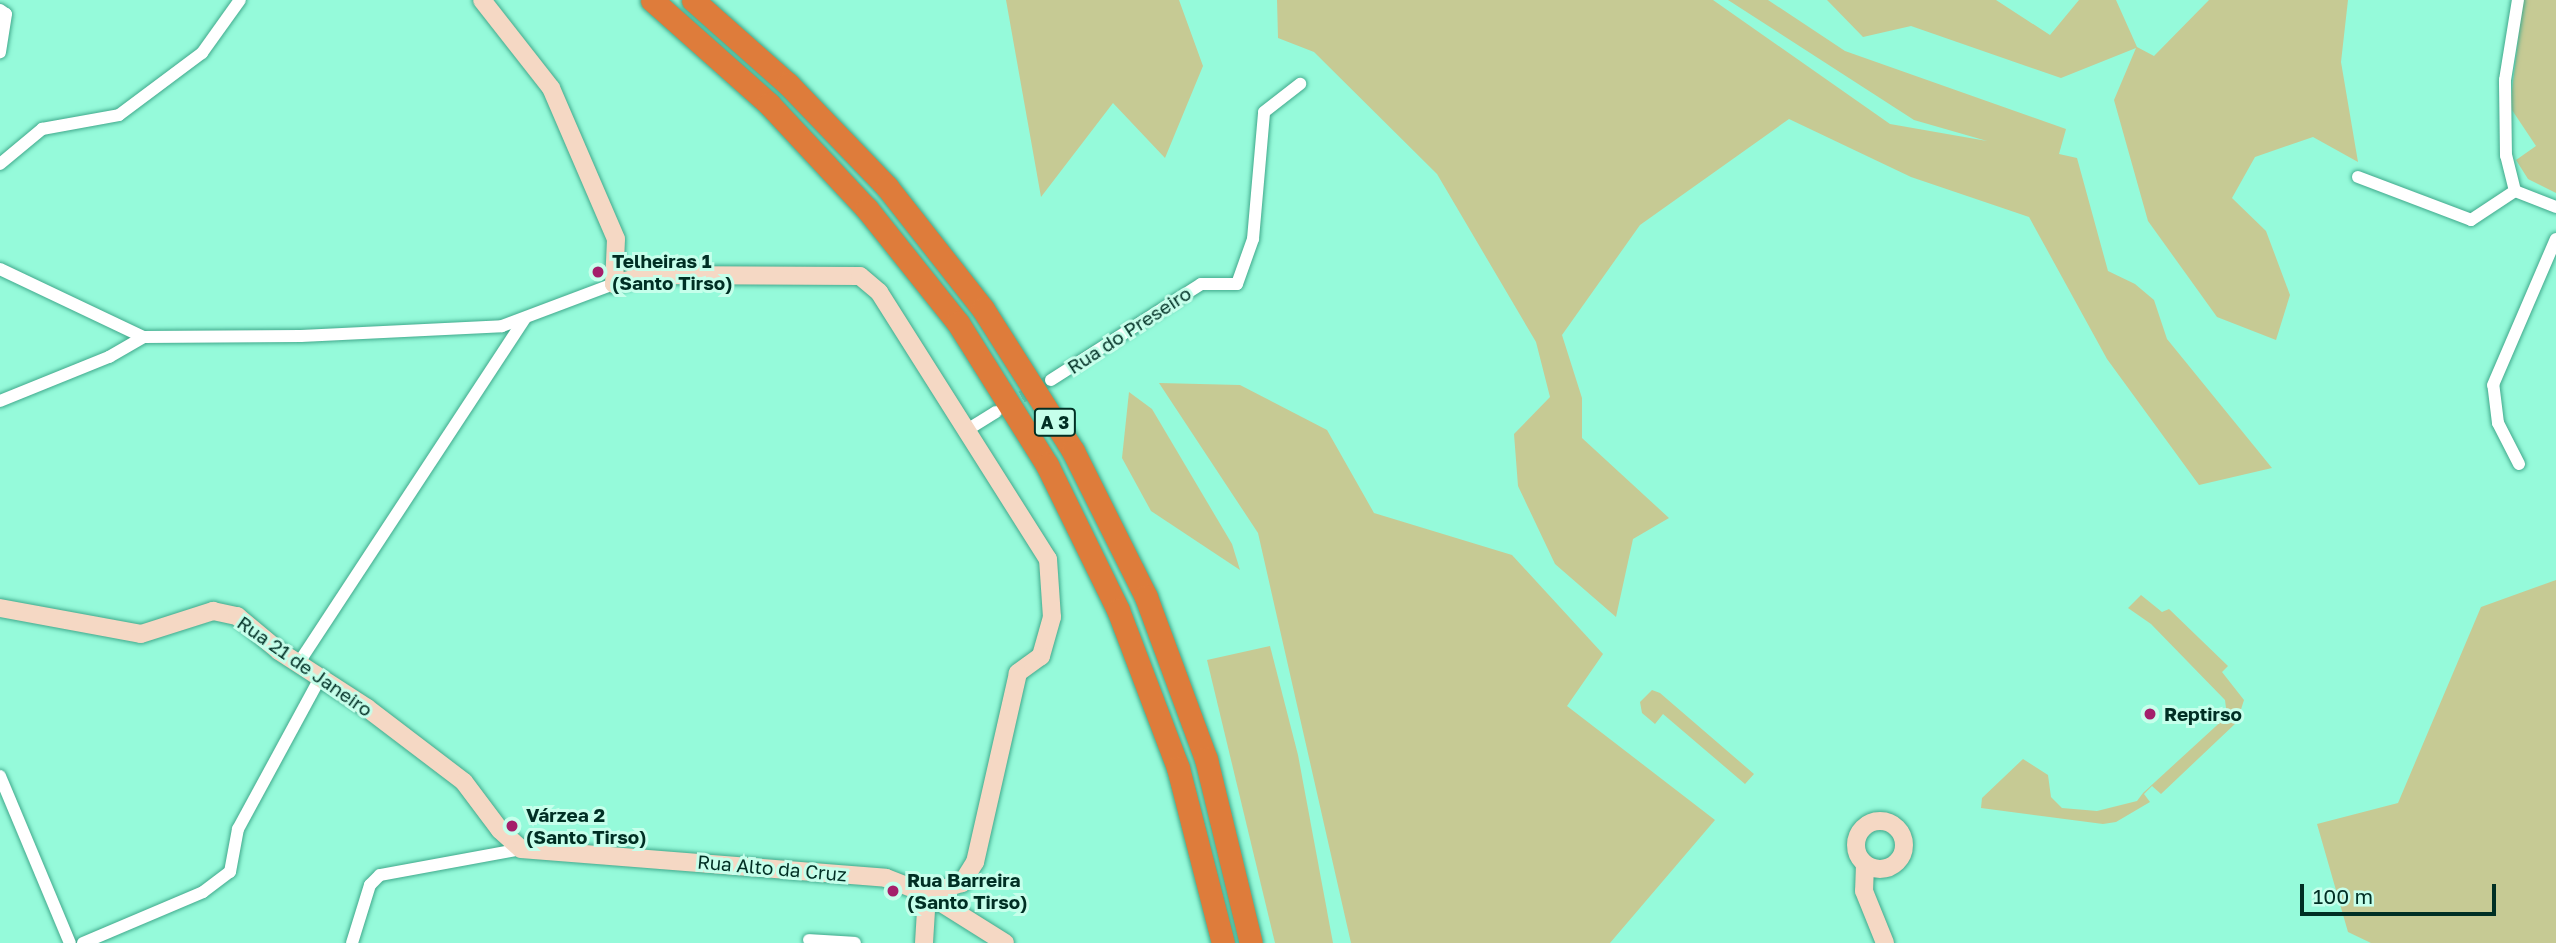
<!DOCTYPE html>
<meta charset="utf-8">
<style>
body{margin:0}
#map{position:relative;width:2556px;height:943px;overflow:hidden;background:#95fada;font-family:"Golos Text",sans-serif}
div>[style]{position:absolute}
.green>*{inset:0;background:#c6ca94}
.street-tunnel>*{height:12px;margin-top:-6px;transform-origin:0;background:repeating-linear-gradient(90deg,#77d1b6 0 12px,transparent 0 18px)}
.roads{filter:drop-shadow(0 0 2px #41a98c) drop-shadow(0 0 2px #41a98c)}
.street>*{height:12px;margin:-6px;padding:0 6px;transform-origin:6px;border-radius:6px;background:#fff}
.secondary>*{height:18px;margin:-9px;padding:0 9px;transform-origin:9px;border-radius:9px;background:#f5d8c4}
.secondary>.ring{margin:-9px;padding:0;box-sizing:content-box;background:none;border:18px solid #f5d8c4;border-radius:50%}
.highway>*{height:23px;margin:-11.5px;padding:0 11.5px;transform-origin:11.5px;border-radius:11.5px;background:#de7c3b}
.dots>*{width:19px;height:19px;translate:-50% -50%;box-sizing:border-box;border:4px solid #c6ffeb;border-radius:50%}
span{translate:-50% -50%;white-space:nowrap;text-align:center;line-height:1.15;-webkit-text-stroke:6px #c6ffeb;paint-order:stroke}
.shield-label span{padding:2px 5px;background:#c6ffeb;border:2px solid;border-radius:5px;-webkit-text-stroke-width:0}
.shield-label{font-size:18px;color:#002f24;font-weight:700}
.poi-label{font-size:19px;color:#002f24;font-weight:700}
.left{translate:0 -50%;text-align:left}
.street-label{font-size:19px;color:#002f24}
.scale{position:absolute;left:2300px;top:884px;width:196px;height:32px;box-sizing:border-box;border:4px solid #002f24;border-top:0;padding-left:9px;font-size:21px;line-height:24px;white-space:nowrap;color:#002f24;-webkit-text-stroke:5px #c6ffeb;paint-order:stroke}
</style>
<div id="map">
<div class="green">
<div style="clip-path:polygon(1006px 0,1179px 0,1203px 66px,1165px 158px,1113px 103px,1041px 197px)"></div>
<div style="clip-path:polygon(1277px 0,1713px 0,1890px 124px,1987px 141px,1914px 120px,1728px 0,1768px 0,1845px 51px,2066px 129px,2059px 154px,2077px 158px,2108px 271px,2135px 284px,2154px 300px,2167px 339px,2272px 468px,2199px 485px,2107px 359px,2029px 217px,1911px 177px,1789px 119px,1640px 225px,1562px 335px,1582px 398px,1582px 438px,1669px 518px,1633px 539px,1616px 617px,1555px 564px,1518px 486px,1514px 434px,1550px 397px,1536px 342px,1437px 174px,1314px 52px,1278px 38px)"></div>
<div style="clip-path:polygon(1827px 0,1996px 0,2050px 35px,2079px 0,2116px 0,2137px 47px,2154px 56px,2209px 0,2348px 0,2341px 62px,2358px 162px,2313px 137px,2255px 157px,2232px 198px,2266px 231px,2290px 295px,2276px 340px,2217px 317px,2148px 221px,2114px 100px,2136px 48px,2061px 78px,1911px 26px,1863px 37px)"></div>
<div style="clip-path:polygon(2523px 0,2556px 0,2556px 193px,2528px 179px,2516px 160px,2536px 146px,2510px 107px)"></div>
<div style="clip-path:polygon(1159px 383px,1240px 385px,1327px 430px,1374px 513px,1512px 555px,1603px 654px,1567px 706px,1715px 820px,1610px 943px,1351px 943px,1258px 533px)"></div>
<div style="clip-path:polygon(1129px 392px,1152px 409px,1232px 544px,1240px 570px,1151px 511px,1122px 458px)"></div>
<div style="clip-path:polygon(2556px 580px,2556px 943px,2371px 943px,2348px 932px,2317px 824px,2398px 803px,2481px 607px)"></div>
<div style="clip-path:polygon(2141px 595px,2162px 612px,2169px 609px,2228px 666px,2222px 672px,2244px 700px,2237px 722px,2161px 794px,2152px 786px,2144px 794px,2150px 802px,2116px 822px,2103px 824px,1981px 808px,1982px 798px,2023px 759px,2048px 775px,2051px 797px,2062px 808px,2097px 811px,2137px 801px,2143px 793px,2227px 716px,2225px 700px,2151px 624px,2128px 608px)"></div>
<div style="clip-path:polygon(1270px 646px,1298px 755px,1333px 943px,1275px 943px,1207px 660px)"></div>
<div style="clip-path:polygon(1652px 690px,1660px 693px,1754px 774px,1745px 784px,1663px 714px,1655px 724px,1642px 713px,1640px 702px)"></div>
</div>
<div class="street-tunnel">
<div style="left:1006px;top:406px;width:52px;rotate:-30deg"></div>
</div>
<div class="roads">
<div class="street">
<div style="left:0;top:10px;width:7px;rotate:34deg"></div>
<div style="left:6px;top:14px;width:39px;rotate:99deg"></div>
<div style="left:0;top:164px;width:55px;rotate:-39.8deg"></div>
<div style="left:42px;top:129px;width:78px;rotate:-10.3deg"></div>
<div style="left:119px;top:115px;width:104px;rotate:-36.8deg"></div>
<div style="left:202px;top:53px;width:65px;rotate:-54.4deg"></div>
<div style="left:2358px;top:177px;width:121px;rotate:20.8deg"></div>
<div style="left:2471px;top:220px;width:53px;rotate:-33.4deg"></div>
<div style="left:2515px;top:191px;width:44px;rotate:21.3deg"></div>
<div style="left:2515px;top:191px;width:36px;rotate:-104deg"></div>
<div style="left:2506px;top:156px;width:76px;rotate:-90.8deg"></div>
<div style="left:2505px;top:80px;width:81px;rotate:-80.8deg"></div>
<div style="left:0;top:269px;width:158px;rotate:25.4deg"></div>
<div style="left:1051px;top:380px;width:178px;rotate:-32.6deg"></div>
<div style="left:1201px;top:284px;width:36px"></div>
<div style="left:1237px;top:284px;width:48px;rotate:-70.4deg"></div>
<div style="left:1253px;top:239px;width:127px;rotate:-85deg"></div>
<div style="left:1264px;top:112px;width:46px;rotate:-37.9deg"></div>
<div style="left:0;top:401px;width:118px;rotate:-22deg"></div>
<div style="left:109px;top:357px;width:39px;rotate:-30deg"></div>
<div style="left:143px;top:337px;width:158px;rotate:-0.4deg"></div>
<div style="left:301px;top:336px;width:201px;rotate:-2.8deg"></div>
<div style="left:502px;top:326px;width:120px;rotate:-20.6deg"></div>
<div style="left:967px;top:430px;width:34px;rotate:-32deg"></div>
<div style="left:2519px;top:464px;width:46px;rotate:-117.1deg"></div>
<div style="left:2498px;top:423px;width:38px;rotate:-97deg"></div>
<div style="left:2493px;top:385px;width:159px;rotate:-66.7deg"></div>
<div style="left:298px;top:664px;width:413px;rotate:-56.7deg"></div>
<div style="left:0;top:776px;width:181px;rotate:67.3deg"></div>
<div style="left:809px;top:940px;width:46px;rotate:3.7deg"></div>
<div style="left:83px;top:943px;width:130px;rotate:-23deg"></div>
<div style="left:203px;top:892px;width:34px;rotate:-37deg"></div>
<div style="left:230px;top:872px;width:44px;rotate:-79.5deg"></div>
<div style="left:238px;top:829px;width:172px;rotate:-61.5deg"></div>
<div style="left:352px;top:943px;width:61px;rotate:-72.8deg"></div>
<div style="left:370px;top:885px;width:14px;rotate:-45deg"></div>
<div style="left:380px;top:875px;width:143px;rotate:-10.4deg"></div>
</div>
<div class="secondary">
<div style="left:482px;top:0;width:112px;rotate:51.9deg"></div>
<div style="left:551px;top:88px;width:164px;rotate:66.7deg"></div>
<div style="left:616px;top:239px;width:45px;rotate:92.5deg"></div>
<div style="left:614px;top:284px;width:34px;rotate:-15deg"></div>
<div style="left:647px;top:275px;width:213px;rotate:0.3deg"></div>
<div style="left:860px;top:276px;width:25px;rotate:40deg"></div>
<div style="left:879px;top:292px;width:316px;rotate:57.7deg"></div>
<div style="left:1048px;top:559px;width:58px;rotate:86.1deg"></div>
<div style="left:1052px;top:617px;width:41px;rotate:105.8deg"></div>
<div style="left:1041px;top:656px;width:29px;rotate:144deg"></div>
<div style="left:1018px;top:673px;width:194px;rotate:102.8deg"></div>
<div style="left:975px;top:862px;width:25px;rotate:122deg"></div>
<div style="left:962px;top:883px;width:37px;rotate:163deg"></div>
<div style="left:0;top:608px;width:143px;rotate:10.4deg"></div>
<div style="left:141px;top:634px;width:76px;rotate:-17.7deg"></div>
<div style="left:213px;top:611px;width:25px;rotate:12deg"></div>
<div style="left:237px;top:616px;width:55px;rotate:39.8deg"></div>
<div style="left:279px;top:651px;width:105px;rotate:32.9deg"></div>
<div style="left:367px;top:708px;width:122px;rotate:37.3deg"></div>
<div style="left:464px;top:782px;width:60px;rotate:53.1deg"></div>
<div style="left:500px;top:830px;width:28px;rotate:42deg"></div>
<div style="left:521px;top:849px;width:366px;rotate:4.5deg"></div>
<div style="left:886px;top:878px;width:44px;rotate:21.3deg"></div>
<div style="left:927px;top:894px;width:92px;rotate:32.1deg"></div>
<div class="ring" style="left:1856px;top:821px;width:30px;height:30px"></div>
<div style="left:1865px;top:864px;width:27px;rotate:92deg"></div>
<div style="left:1864px;top:891px;width:56px;rotate:68deg"></div>
<div style="left:924px;top:943px;width:49px;rotate:-86.5deg"></div>
</div>
<div class="highway">
<div style="left:652px;top:0;width:157px;rotate:41.6deg"></div>
<div style="left:769px;top:104px;width:144px;rotate:47deg"></div>
<div style="left:867px;top:209px;width:146px;rotate:51.4deg"></div>
<div style="left:958px;top:323px;width:168px;rotate:57.9deg"></div>
<div style="left:1047px;top:465px;width:161px;rotate:63.9deg"></div>
<div style="left:1118px;top:610px;width:169px;rotate:69.2deg"></div>
<div style="left:1178px;top:768px;width:181px;rotate:75.6deg"></div>
<div style="left:693px;top:0;width:127px;rotate:41.5deg"></div>
<div style="left:788px;top:84px;width:143px;rotate:46.1deg"></div>
<div style="left:887px;top:187px;width:155px;rotate:51.8deg"></div>
<div style="left:983px;top:309px;width:168px;rotate:57.6deg"></div>
<div style="left:1073px;top:451px;width:163px;rotate:63.4deg"></div>
<div style="left:1146px;top:597px;width:173px;rotate:69.7deg"></div>
<div style="left:1206px;top:759px;width:189px;rotate:76.3deg"></div>
</div>
</div>
<div class="dots">
<div style="left:598px;top:272px;background:#a41f6b"></div>
<div style="left:2150px;top:714px;background:#a41f6b"></div>
<div style="left:512px;top:826px;background:#a41f6b"></div>
<div style="left:893px;top:891px;background:#a41f6b"></div>
</div>
<div class="shield-label">
<span style="left:1055px;top:422px">A 3</span>
</div>
<div class="poi-label">
<span class="left" style="left:612px;top:272px">Telheiras 1<br>(Santo Tirso)</span>
<span class="left" style="left:2164px;top:714px">Reptirso</span>
<span class="left" style="left:526px;top:826px">Várzea 2<br>(Santo Tirso)</span>
<span class="left" style="left:907px;top:891px">Rua Barreira<br>(Santo Tirso)</span>
</div>
<div class="street-label">
<span style="left:1129px;top:330px;rotate:-33deg">Rua do Preseiro</span>
<span style="left:305px;top:666px;rotate:35deg">Rua 21 de Janeiro</span>
<span style="left:772px;top:868px;rotate:5deg">Rua Alto da Cruz</span>
</div>
<div class="scale">100 m</div>
</div>
